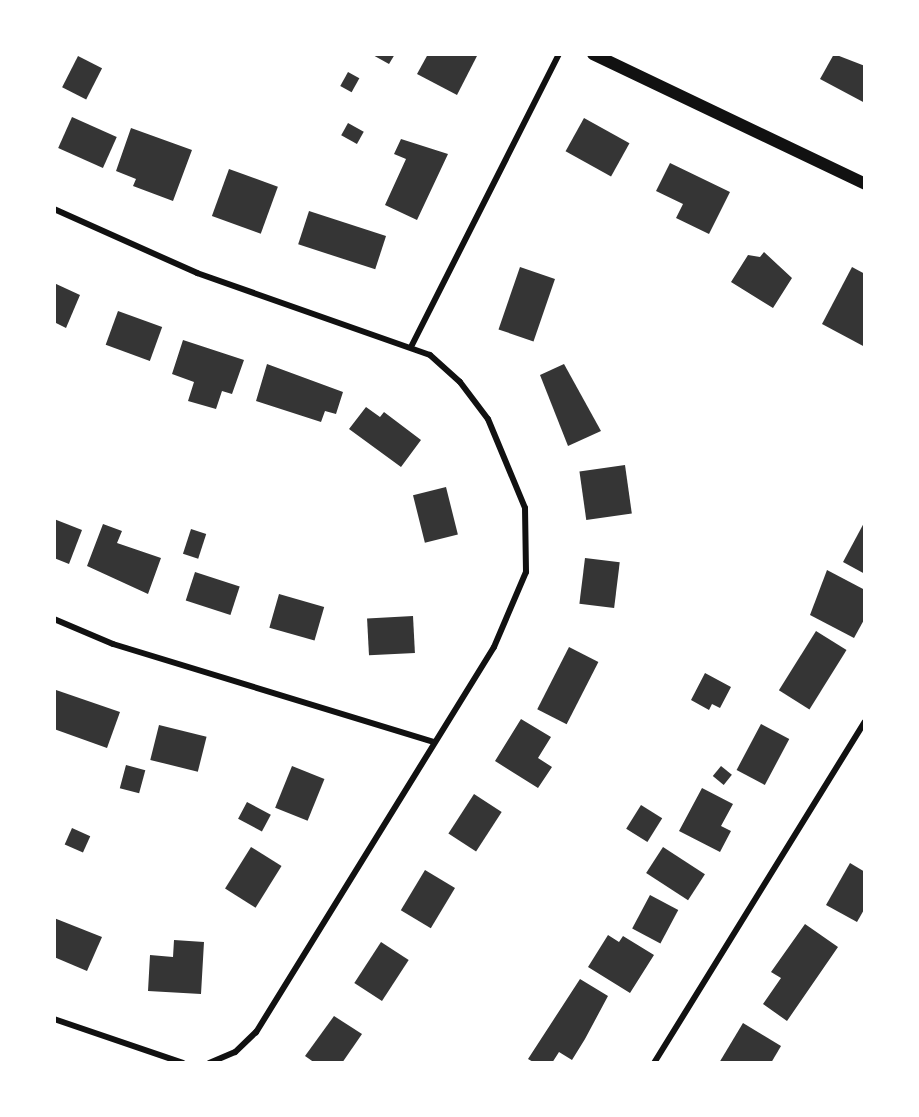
<!DOCTYPE html>
<style>
body{margin:0}
#map{position:relative;width:919px;height:1117px;overflow:hidden;background:#fff;font-family:"IBM Plex Sans",sans-serif}
div>[style]{position:absolute}
.building>*{inset:0;background:#353535;transform-origin:0 0}
.minor>*{height:6px;margin:-3px;padding:0 3px;transform-origin:3px;border-radius:3px;background:#111}
.secondary>*{height:12px;margin:-6px;padding:0 6px;transform-origin:6px;border-radius:6px;background:#111}
span{translate:-50% -50%;white-space:nowrap;text-align:center;line-height:1.15;-webkit-text-stroke:6px #fff;paint-order:stroke}
.frame{position:absolute;inset:0;border:56px solid #fff;pointer-events:none}
</style>
<div id="map">
<div class="building">
<div style="clip-path:polygon(371px 54px,395px 54px,389px 64px)"></div>
<div style="clip-path:polygon(428px 54px,478px 54px,457px 95px,417px 74px)"></div>
<div style="clip-path:polygon(834px 54px,865px 66px,865px 103px,820px 79px)"></div>
<div style="left:78px;top:56px;width:27px;height:35px;rotate:27deg"></div>
<div style="left:348px;top:72px;width:13px;height:16px;rotate:29deg"></div>
<div style="left:72px;top:117px;width:49px;height:34px;rotate:24deg"></div>
<div style="left:584px;top:118px;width:52px;height:38px;rotate:29deg"></div>
<div style="left:348px;top:123px;width:18px;height:14px;rotate:29deg"></div>
<div style="clip-path:polygon(131px 128px,192px 150px,173px 201px,133px 186px,136px 179px,116px 171px)"></div>
<div style="clip-path:polygon(401px 139px,448px 154px,417px 220px,385px 205px,406px 159px,394px 154px)"></div>
<div style="clip-path:polygon(670px 163px,730px 192px,709px 234px,676px 218px,683px 204px,656px 191px)"></div>
<div style="left:229px;top:169px;width:52px;height:50px;rotate:20deg"></div>
<div style="left:309px;top:211px;width:81px;height:35px;rotate:18deg"></div>
<div style="clip-path:polygon(764px 252px,792px 278px,773px 308px,731px 282px,748px 255px,760px 257px)"></div>
<div style="left:520px;top:267px;width:37px;height:66px;rotate:19deg"></div>
<div style="clip-path:polygon(852px 267px,865px 274px,865px 347px,822px 324px)"></div>
<div style="clip-path:polygon(54px 283px,80px 295px,66px 328px,54px 322px)"></div>
<div style="left:118px;top:311px;width:47px;height:36px;rotate:20deg"></div>
<div style="clip-path:polygon(183px 340px,244px 360px,232px 394px,222px 391px,216px 409px,188px 401px,194px 382px,172px 374px)"></div>
<div style="clip-path:polygon(267px 364px,343px 392px,336px 414px,325px 411px,321px 422px,256px 401px)"></div>
<div style="clip-path:polygon(564px 364px,601px 431px,568px 446px,540px 375px)"></div>
<div style="clip-path:polygon(366px 407px,380px 417px,384px 412px,421px 440px,401px 467px,349px 429px)"></div>
<div style="left:625px;top:465px;width:49px;height:46px;rotate:82deg"></div>
<div style="left:446px;top:487px;width:49px;height:34px;rotate:76deg"></div>
<div style="clip-path:polygon(54px 519px,82px 530px,69px 564px,54px 558px)"></div>
<div style="clip-path:polygon(865px 521px,865px 574px,843px 562px)"></div>
<div style="clip-path:polygon(103px 524px,122px 531px,117px 543px,161px 558px,148px 594px,87px 566px)"></div>
<div style="left:191px;top:529px;width:16px;height:26px;rotate:18deg"></div>
<div style="left:585px;top:558px;width:35px;height:46px;rotate:7deg"></div>
<div style="clip-path:polygon(827px 570px,865px 590px,865px 618px,854px 638px,810px 615px)"></div>
<div style="left:195px;top:572px;width:47px;height:30px;rotate:18deg"></div>
<div style="left:279px;top:594px;width:47px;height:35px;rotate:16deg"></div>
<div style="left:413px;top:616px;width:37px;height:46px;rotate:87deg"></div>
<div style="left:816px;top:631px;width:36px;height:70px;rotate:32deg"></div>
<div style="left:569px;top:647px;width:33px;height:70px;rotate:27deg"></div>
<div style="clip-path:polygon(705px 673px,731px 687px,720px 708px,712px 704px,709px 710px,691px 700px)"></div>
<div style="clip-path:polygon(56px 690px,120px 712px,107px 748px,54px 729px)"></div>
<div style="clip-path:polygon(521px 719px,551px 737px,538px 758px,552px 767px,538px 788px,495px 761px)"></div>
<div style="left:761px;top:724px;width:32px;height:52px;rotate:28deg"></div>
<div style="left:159px;top:725px;width:49px;height:36px;rotate:14deg"></div>
<div style="left:126px;top:765px;width:20px;height:24px;rotate:15deg"></div>
<div style="left:292px;top:766px;width:35px;height:45px;rotate:22deg"></div>
<div style="left:721px;top:766px;width:14px;height:13px;rotate:39deg"></div>
<div style="clip-path:polygon(702px 788px,733px 804px,721px 826px,731px 831px,720px 852px,679px 831px)"></div>
<div style="left:474px;top:794px;width:33px;height:47px;rotate:33deg"></div>
<div style="left:247px;top:802px;width:27px;height:19px;rotate:28deg"></div>
<div style="left:641px;top:805px;width:25px;height:28px;rotate:32deg"></div>
<div style="left:72px;top:828px;width:20px;height:18px;rotate:24deg"></div>
<div style="left:251px;top:847px;width:36px;height:49px;rotate:32deg"></div>
<div style="left:663px;top:847px;width:50px;height:31px;rotate:33deg"></div>
<div style="clip-path:polygon(850px 863px,865px 872px,865px 908px,857px 922px,826px 905px)"></div>
<div style="left:425px;top:870px;width:35px;height:47px;rotate:31deg"></div>
<div style="left:650px;top:895px;width:32px;height:38px;rotate:28deg"></div>
<div style="clip-path:polygon(54px 918px,102px 937px,87px 971px,54px 957px)"></div>
<div style="clip-path:polygon(805px 924px,838px 947px,787px 1021px,763px 1004px,781px 978px,771px 972px)"></div>
<div style="clip-path:polygon(608px 935px,619px 942px,623px 936px,654px 955px,630px 993px,588px 967px)"></div>
<div style="clip-path:polygon(174px 940px,204px 942px,201px 994px,148px 991px,150px 955px,173px 957px)"></div>
<div style="left:381px;top:942px;width:33px;height:49px;rotate:33deg"></div>
<div style="clip-path:polygon(580px 979px,608px 996px,585px 1039px,572px 1060px,559px 1052px,552px 1063px,535px 1063px,528px 1059px)"></div>
<div style="clip-path:polygon(334px 1016px,362px 1034px,342px 1063px,315px 1063px,305px 1056px)"></div>
<div style="clip-path:polygon(743px 1023px,781px 1046px,771px 1063px,719px 1063px)"></div>
</div>
<div class="minor">
<div style="left:54px;top:209px;width:157px;rotate:24.1deg"></div>
<div style="left:197px;top:273px;width:247px;rotate:19.4deg"></div>
<div style="left:430px;top:355px;width:40px;rotate:42deg"></div>
<div style="left:460px;top:382px;width:46px;rotate:52.9deg"></div>
<div style="left:488px;top:419px;width:96px;rotate:67.4deg"></div>
<div style="left:525px;top:508px;width:64px;rotate:89.1deg"></div>
<div style="left:526px;top:572px;width:82px;rotate:113.1deg"></div>
<div style="left:494px;top:647px;width:453px;rotate:121.7deg"></div>
<div style="left:256px;top:1032px;width:29px;rotate:136deg"></div>
<div style="left:235px;top:1052px;width:28px;rotate:157deg"></div>
<div style="left:412px;top:345px;width:326px;rotate:-63.2deg"></div>
<div style="left:54px;top:619px;width:64px;rotate:23deg"></div>
<div style="left:113px;top:644px;width:335px;rotate:17deg"></div>
<div style="left:54px;top:1019px;width:136px;rotate:18.8deg"></div>
<div style="left:654px;top:1063px;width:401px;rotate:-58.3deg"></div>
</div>
<div class="secondary">
<div style="left:593px;top:54px;width:301px;rotate:25.5deg"></div>
</div>
<div class="frame"></div>
</div>
